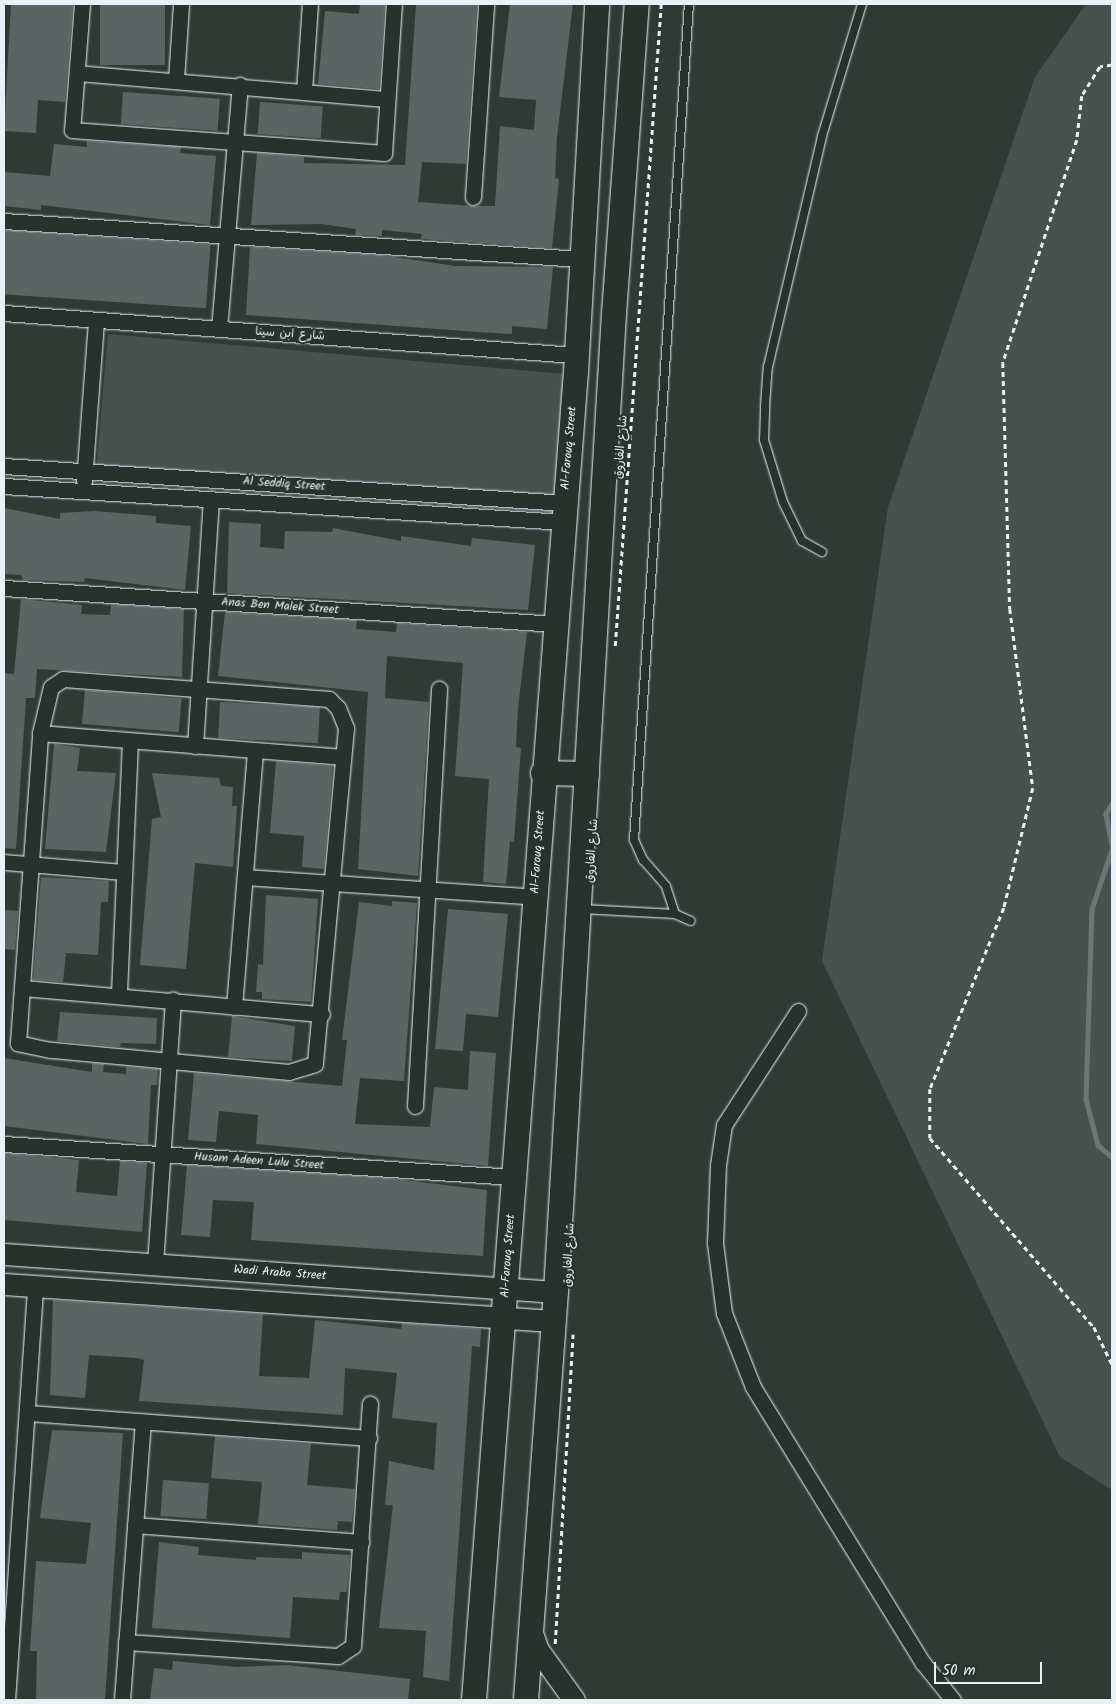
<!DOCTYPE html>
<meta charset="utf-8">
<style>
body{margin:0}
#map{position:relative;width:1116px;height:1704px;overflow:hidden;background:#2e3b35;font-family:Kalam,"Playpen Sans Arabic",sans-serif}
div>[style]{position:absolute}
.green>*{inset:0;background:#45524e;transform-origin:0 0}
.stream>*{height:4.5px;margin:-2.25px;padding:0 2.25px;transform-origin:2.25px;border-radius:2.25px;background:#6b7775}
.building>*{inset:0;background:#596563;transform-origin:0 0}
.path>*{height:2.5px;margin-top:-1.25px;transform-origin:0;background:repeating-linear-gradient(90deg,#e8f1f8 0 5px,transparent 0 9px)}
.roads{filter:drop-shadow(0 0 1px #e8f1f8) drop-shadow(0 0 1px #e8f1f8)}
.lane>*{height:8px;margin:-4px;padding:0 4px;transform-origin:4px;border-radius:4px;background:#26332d}
.street>*{height:15px;margin:-7.5px;padding:0 7.5px;transform-origin:7.5px;border-radius:7.5px;background:#26332d}
.secondary>*{height:21px;margin:-10.5px;padding:0 10.5px;transform-origin:10.5px;border-radius:10.5px;background:#26332d}
.primary>*{height:24px;margin:-12px;padding:0 12px;transform-origin:12px;border-radius:12px;background:#26332d}
span{translate:-50% -50%;white-space:nowrap;text-align:center;line-height:1.15;-webkit-text-stroke:4px #26332d;paint-order:stroke}
.street-label{font-size:12px;color:#e8f1f8}
.frame{position:absolute;inset:0;border:5px solid #e8f1f8;pointer-events:none}
.scale{position:absolute;left:934px;top:1662px;width:108px;height:22px;box-sizing:border-box;border:2px solid #e8f1f8;border-top:0;padding-left:6px;font-size:15px;line-height:18px;white-space:nowrap;color:#e8f1f8;-webkit-text-stroke:4px #26332d;paint-order:stroke}
</style>
<div id="map">
<div class="green">
<div style="clip-path:polygon(1086px 4px,1112px 4px,1112px 1490px,1060px 1457px,822px 961px,888px 507px,1035px 77px)"></div>
<div style="left:108px;top:334px;width:470px;height:139px;rotate:5deg"></div>
</div>
<div class="stream">
<div style="left:1112px;top:804px;width:12px;rotate:121deg"></div>
<div style="left:1106px;top:814px;width:32px;rotate:79deg"></div>
<div style="left:1112px;top:850px;width:62px;rotate:108.7deg"></div>
<div style="left:1092px;top:909px;width:190px;rotate:91.8deg"></div>
<div style="left:1086px;top:1099px;width:48px;rotate:75.4deg"></div>
<div style="left:1098px;top:1145px;width:18px;rotate:41deg"></div>
</div>
<div class="building">
<div style="clip-path:polygon(11px 4px,73px 4px,65px 102px,38px 100px,36px 133px,4px 131px)"></div>
<div style="left:100px;top:4px;width:65px;height:61px"></div>
<div style="clip-path:polygon(360px 4px,385px 4px,379px 89px,318px 84px,325px 11px,359px 14px)"></div>
<div style="clip-path:polygon(416px 4px,477px 4px,466px 164px,422px 162px,418px 202px,473px 206px,495px 206px,500px 126px,534px 130px,536px 100px,499px 97px,510px 4px,573px 4px,557px 137px,555px 178px,559px 179px,552px 248px,421px 239px,422px 234px,382px 230px,382px 236px,355px 235px,356px 229px,322px 224px,251px 225px,257px 153px,304px 157px,304px 163px,405px 165px)"></div>
<div style="left:123px;top:92px;width:97px;height:32px;rotate:4deg"></div>
<div style="left:260px;top:102px;width:63px;height:32px;rotate:4deg"></div>
<div style="clip-path:polygon(87px 141px,181px 147px,180px 153px,216px 156px,210px 225px,41px 205px,41px 210px,4px 206px,4px 172px,50px 176px,54px 144px,87px 147px)"></div>
<div style="left:4px;top:230px;width:207px;height:64px;rotate:4deg"></div>
<div style="clip-path:polygon(250px 247px,380px 255px,456px 266px,553px 267px,547px 329px,512px 326px,512px 334px,478px 332px,246px 315px)"></div>
<div style="clip-path:polygon(4px 508px,60px 519px,60px 513px,95px 511px,156px 516px,156px 523px,191px 526px,185px 590px,85px 578px,84px 582px,23px 580px,21px 575px,4px 574px)"></div>
<div style="clip-path:polygon(229px 522px,261px 524px,260px 547px,284px 549px,285px 531px,332px 532px,333px 528px,401px 541px,401px 536px,471px 546px,472px 538px,535px 545px,528px 610px,227px 593px)"></div>
<div style="clip-path:polygon(21px 599px,82px 605px,81px 614px,110px 615px,111px 604px,184px 609px,182px 677px,37px 669px,35px 698px,26px 698px,16px 849px,4px 848px,4px 673px,14px 674px)"></div>
<div style="clip-path:polygon(225px 612px,357px 620px,356px 629px,396px 632px,397px 623px,527px 632px,518px 708px,516px 747px,521px 748px,514px 842px,510px 841px,506px 884px,483px 882px,489px 779px,455px 776px,463px 663px,387px 656px,385px 698px,429px 702px,418px 876px,358px 869px,368px 692px,218px 676px)"></div>
<div style="left:85px;top:690px;width:97px;height:34px;rotate:5deg"></div>
<div style="left:220px;top:702px;width:100px;height:36px;rotate:3deg"></div>
<div style="clip-path:polygon(54px 744px,80px 748px,77px 771px,116px 773px,106px 852px,45px 849px)"></div>
<div style="clip-path:polygon(276px 761px,333px 766px,324px 869px,302px 867px,304px 836px,270px 833px)"></div>
<div style="clip-path:polygon(152px 773px,219px 778px,221px 786px,233px 787px,232px 806px,237px 806px,233px 867px,195px 863px,186px 969px,140px 965px,152px 819px,161px 817px)"></div>
<div style="clip-path:polygon(41px 877px,109px 881px,108px 902px,101px 902px,98px 955px,66px 953px,63px 982px,33px 980px)"></div>
<div style="clip-path:polygon(266px 895px,318px 899px,311px 1002px,262px 999px,262px 992px,256px 992px,258px 964px,263px 965px)"></div>
<div style="clip-path:polygon(392px 901px,417px 903px,404px 1081px,360px 1078px,355px 1124px,430px 1127px,434px 1087px,468px 1090px,470px 1051px,496px 1053px,488px 1166px,256px 1144px,258px 1115px,219px 1111px,216px 1142px,188px 1140px,194px 1073px,342px 1086px,347px 1040px,342px 1040px,359px 902px,392px 906px)"></div>
<div style="clip-path:polygon(448px 909px,508px 914px,498px 1017px,466px 1014px,463px 1051px,435px 1049px)"></div>
<div style="clip-path:polygon(4px 910px,18px 911px,15px 950px,4px 949px)"></div>
<div style="clip-path:polygon(60px 1012px,157px 1018px,156px 1044px,121px 1043px,120px 1047px,57px 1041px)"></div>
<div style="clip-path:polygon(232px 1016px,295px 1026px,292px 1061px,228px 1057px)"></div>
<div style="clip-path:polygon(4px 1058px,92px 1072px,92px 1063px,104px 1064px,103px 1072px,126px 1074px,126px 1067px,158px 1069px,157px 1085px,151px 1085px,148px 1144px,4px 1126px)"></div>
<div style="clip-path:polygon(4px 1153px,79px 1160px,76px 1192px,117px 1196px,120px 1161px,147px 1163px,142px 1232px,4px 1220px)"></div>
<div style="clip-path:polygon(187px 1165px,387px 1178px,487px 1190px,483px 1256px,251px 1240px,254px 1202px,213px 1200px,210px 1237px,181px 1235px)"></div>
<div style="clip-path:polygon(53px 1300px,263px 1314px,259px 1376px,309px 1378px,315px 1320px,401px 1329px,402px 1323px,481px 1329px,480px 1347px,472px 1346px,449px 1681px,423px 1677px,426px 1631px,379px 1628px,393px 1505px,385px 1505px,389px 1461px,434px 1470px,437px 1423px,392px 1418px,397px 1373px,345px 1368px,343px 1415px,139px 1401px,144px 1360px,137px 1358px,89px 1355px,85px 1398px,50px 1395px)"></div>
<div style="clip-path:polygon(52px 1430px,123px 1433px,105px 1700px,36px 1700px,37px 1651px,30px 1651px,36px 1561px,86px 1564px,91px 1523px,40px 1518px)"></div>
<div style="clip-path:polygon(215px 1436px,311px 1444px,307px 1485px,355px 1489px,352px 1522px,338px 1521px,337px 1530px,258px 1524px,262px 1482px,211px 1478px)"></div>
<div style="left:163px;top:1480px;width:46px;height:36px;rotate:4deg"></div>
<div style="clip-path:polygon(159px 1542px,199px 1547px,198px 1555px,256px 1560px,256px 1557px,302px 1559px,302px 1552px,350px 1555px,347px 1592px,340px 1592px,339px 1600px,293px 1597px,290px 1638px,152px 1628px)"></div>
<div style="clip-path:polygon(173px 1661px,237px 1667px,287px 1665px,410px 1679px,408px 1700px,150px 1700px,154px 1668px,172px 1670px)"></div>
</div>
<div class="path">
<div style="left:1112px;top:65px;width:12px;rotate:171deg"></div>
<div style="left:1100px;top:67px;width:34px;rotate:122deg"></div>
<div style="left:1082px;top:96px;width:44px;rotate:96.5deg"></div>
<div style="left:1077px;top:140px;width:235px;rotate:108.4deg"></div>
<div style="left:1003px;top:363px;width:246px;rotate:88.4deg"></div>
<div style="left:1010px;top:609px;width:180px;rotate:82.7deg"></div>
<div style="left:1033px;top:788px;width:123px;rotate:103.6deg"></div>
<div style="left:1004px;top:908px;width:196px;rotate:112.2deg"></div>
<div style="left:930px;top:1089px;width:49px;rotate:90deg"></div>
<div style="left:930px;top:1138px;width:250px;rotate:49.1deg"></div>
<div style="left:1094px;top:1327px;width:41px;rotate:64.1deg"></div>
<div style="left:615px;top:646px;width:644px;rotate:-85.9deg"></div>
<div style="left:555px;top:1644px;width:310px;rotate:-86.7deg"></div>
</div>
<div class="roads">
<div class="lane">
<div style="left:822px;top:552px;width:23px;rotate:-151deg"></div>
<div style="left:802px;top:541px;width:43px;rotate:-116deg"></div>
<div style="left:783px;top:502px;width:65px;rotate:-107deg"></div>
<div style="left:764px;top:440px;width:34px;rotate:-88deg"></div>
<div style="left:765px;top:406px;width:39px;rotate:-86deg"></div>
<div style="left:768px;top:367px;width:237px;rotate:-76.8deg"></div>
<div style="left:822px;top:136px;width:138px;rotate:-73.1deg"></div>
<div style="left:582px;top:909px;width:93px;rotate:3.1deg"></div>
<div style="left:675px;top:914px;width:17px;rotate:24deg"></div>
<div style="left:675px;top:914px;width:29px;rotate:-108deg"></div>
<div style="left:666px;top:886px;width:35px;rotate:-131deg"></div>
<div style="left:643px;top:860px;width:22px;rotate:-114deg"></div>
<div style="left:634px;top:840px;width:838px;rotate:-86.24deg"></div>
</div>
<div class="street">
<div style="left:82px;top:4px;width:126px;rotate:94.5deg"></div>
<div style="left:72px;top:130px;width:313px;rotate:4.2deg"></div>
<div style="left:384px;top:153px;width:149px;rotate:-86.2deg"></div>
<div style="left:77px;top:73px;width:311px;rotate:4.8deg"></div>
<div style="left:176px;top:80px;width:76px;rotate:-86.2deg"></div>
<div style="left:304px;top:91px;width:87px;rotate:-86.1deg"></div>
<div style="left:473px;top:197px;width:193px;rotate:-86.1deg"></div>
<div style="left:4px;top:221px;width:578px;rotate:3.77deg"></div>
<div style="left:4px;top:313px;width:573px;rotate:4.21deg"></div>
<div style="left:219px;top:329px;width:245px;rotate:-85.1deg"></div>
<div style="left:4px;top:466px;width:562px;rotate:3.77deg"></div>
<div style="left:84px;top:481px;width:161px;rotate:-85.7deg"></div>
<div style="left:4px;top:486px;width:561px;rotate:3.68deg"></div>
<div style="left:4px;top:588px;width:553px;rotate:3.73deg"></div>
<div style="left:63px;top:679px;width:267px;rotate:4.3deg"></div>
<div style="left:329px;top:699px;width:13px;rotate:45deg"></div>
<div style="left:338px;top:708px;width:22px;rotate:68deg"></div>
<div style="left:346px;top:728px;width:337px;rotate:95.3deg"></div>
<div style="left:315px;top:1064px;width:27px;rotate:163deg"></div>
<div style="left:289px;top:1072px;width:240px;rotate:-174.7deg"></div>
<div style="left:50px;top:1050px;width:33px;rotate:-168deg"></div>
<div style="left:18px;top:1043px;width:311px;rotate:-85.9deg"></div>
<div style="left:40px;top:733px;width:47px;rotate:-76.6deg"></div>
<div style="left:51px;top:687px;width:14px;rotate:-34deg"></div>
<div style="left:40px;top:733px;width:304px;rotate:4.5deg"></div>
<div style="left:195px;top:746px;width:247px;rotate:-86.3deg"></div>
<div style="left:4px;top:862px;width:118px;rotate:4.8deg"></div>
<div style="left:245px;top:877px;width:291px;rotate:3.9deg"></div>
<div style="left:22px;top:988px;width:301px;rotate:5deg"></div>
<div style="left:119px;top:993px;width:252px;rotate:-87.5deg"></div>
<div style="left:234px;top:1007px;width:257px;rotate:-85.3deg"></div>
<div style="left:798px;top:1011px;width:136px;rotate:123deg"></div>
<div style="left:724px;top:1125px;width:40px;rotate:98.5deg"></div>
<div style="left:718px;top:1165px;width:78px;rotate:92.2deg"></div>
<div style="left:715px;top:1243px;width:71px;rotate:82.7deg"></div>
<div style="left:724px;top:1313px;width:79px;rotate:68.6deg"></div>
<div style="left:753px;top:1387px;width:324px;rotate:58.4deg"></div>
<div style="left:923px;top:1663px;width:48px;rotate:51deg"></div>
<div style="left:415px;top:1106px;width:418px;rotate:-86.7deg"></div>
<div style="left:4px;top:1144px;width:511px;rotate:3.7deg"></div>
<div style="left:155px;top:1264px;width:265px;rotate:-86.1deg"></div>
<div style="left:29px;top:1413px;width:341px;rotate:4.2deg"></div>
<div style="left:135px;top:1525px;width:227px;rotate:4.3deg"></div>
<div style="left:126px;top:1642px;width:212px;rotate:3.8deg"></div>
<div style="left:338px;top:1656px;width:18px;rotate:-34deg"></div>
<div style="left:353px;top:1646px;width:243px;rotate:-86deg"></div>
<div style="left:7px;top:1700px;width:415px;rotate:-86.1deg"></div>
<div style="left:122px;top:1700px;width:279px;rotate:-85.7deg"></div>
</div>
<div class="secondary">
<div style="left:4px;top:1254px;width:553px;rotate:3.94deg"></div>
<div style="left:4px;top:1284px;width:550px;rotate:3.86deg"></div>
<div style="left:532px;top:1633px;width:18px;rotate:71deg"></div>
<div style="left:538px;top:1650px;width:62px;rotate:54.2deg"></div>
</div>
<div class="primary">
<div style="left:543px;top:773px;width:44px;rotate:1.3deg"></div>
<div style="left:474px;top:1700px;width:1332px;rotate:-85.61deg"></div>
<div style="left:576px;top:372px;width:369px;rotate:-86.7deg"></div>
<div style="left:526px;top:1700px;width:409px;rotate:-85.8deg"></div>
<div style="left:556px;top:1292px;width:980px;rotate:-86.61deg"></div>
<div style="left:614px;top:314px;width:311px;rotate:-85.8deg"></div>
</div>
</div>
<div class="street-label">
<span style="left:290px;top:334px;rotate:4deg">شارع ابن سينا</span>
<span style="left:621px;top:447px;rotate:-85deg">شارع الفاروق</span>
<span style="left:569px;top:448px;rotate:-85deg">Al-Farouq Street</span>
<span style="left:284px;top:484px;rotate:4deg">Al Seddiq Street</span>
<span style="left:280px;top:606px;rotate:4deg">Anas Ben Malek Street</span>
<span style="left:592px;top:851px;rotate:-86deg">شارع الفاروق</span>
<span style="left:538px;top:852px;rotate:-86deg">Al-Farouq Street</span>
<span style="left:259px;top:1161px;rotate:4deg">Husam Adeen Lulu Street</span>
<span style="left:569px;top:1255px;rotate:-87deg">شارع الفاروق</span>
<span style="left:508px;top:1256px;rotate:-86deg">Al-Farouq Street</span>
<span style="left:280px;top:1273px;rotate:4deg">Wadi Araba Street</span>
</div>
<div class="frame"></div>
<div class="scale">50 m</div>
</div>
